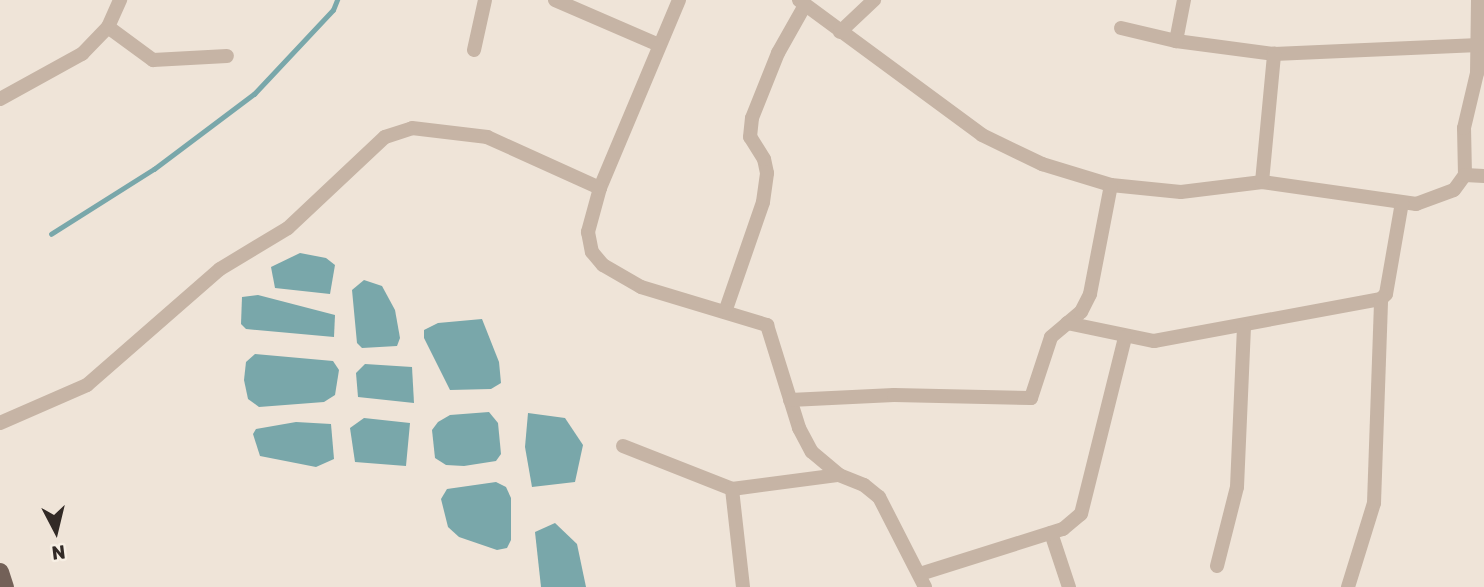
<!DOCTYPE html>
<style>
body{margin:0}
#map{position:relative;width:1484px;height:587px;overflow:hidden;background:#efe4d8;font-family:Rubik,sans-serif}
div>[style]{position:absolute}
.water>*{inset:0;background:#79a7aa}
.stream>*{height:4.5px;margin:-2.25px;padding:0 2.25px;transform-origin:2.25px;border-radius:2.25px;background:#79a7aa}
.minor>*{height:14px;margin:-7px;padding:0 7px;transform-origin:7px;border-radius:7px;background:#c6b4a5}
.major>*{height:18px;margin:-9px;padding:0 9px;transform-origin:9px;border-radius:9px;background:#736158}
span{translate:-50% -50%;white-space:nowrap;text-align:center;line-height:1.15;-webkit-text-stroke:5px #f7efe4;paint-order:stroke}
.north{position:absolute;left:21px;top:496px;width:70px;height:70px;-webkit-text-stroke:5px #f7efe4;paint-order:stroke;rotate:173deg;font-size:19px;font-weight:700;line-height:28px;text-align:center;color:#322a26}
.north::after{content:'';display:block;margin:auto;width:24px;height:32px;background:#322a26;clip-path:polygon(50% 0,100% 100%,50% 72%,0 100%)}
</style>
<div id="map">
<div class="water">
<div style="clip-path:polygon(300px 253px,326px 258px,335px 265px,330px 294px,275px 288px,271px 267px)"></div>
<div style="clip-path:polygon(364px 280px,382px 286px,395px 310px,400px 338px,397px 346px,362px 348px,357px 343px,352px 290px)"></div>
<div style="clip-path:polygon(258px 295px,335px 315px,334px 337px,246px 329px,241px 324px,242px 297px)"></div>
<div style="clip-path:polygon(482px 319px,499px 362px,501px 383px,491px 389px,450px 390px,424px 338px,424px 330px,438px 323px)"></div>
<div style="clip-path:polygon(255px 354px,333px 361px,339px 370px,335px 395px,324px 402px,259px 407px,248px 399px,244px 380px,246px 362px)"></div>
<div style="clip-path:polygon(365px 364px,412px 367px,414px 403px,358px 397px,356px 373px)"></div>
<div style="clip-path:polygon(489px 412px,498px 423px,501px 454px,496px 461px,464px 466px,446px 465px,435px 458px,432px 430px,438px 422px,450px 415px)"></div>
<div style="clip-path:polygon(528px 413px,565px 418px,583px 445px,575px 482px,532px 487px,525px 447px)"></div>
<div style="clip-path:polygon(364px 418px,410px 423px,406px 466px,355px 462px,350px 428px)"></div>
<div style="clip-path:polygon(296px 422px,331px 424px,334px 459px,316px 467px,260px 456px,253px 434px,256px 429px)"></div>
<div style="clip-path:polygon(496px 482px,506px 487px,511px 498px,511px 540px,507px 548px,497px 550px,459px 537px,448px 527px,441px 499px,447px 489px)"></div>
<div style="clip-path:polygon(555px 523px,577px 544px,586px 587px,541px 587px,535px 532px)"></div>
</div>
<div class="stream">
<div style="left:51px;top:234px;width:122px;rotate:-32.3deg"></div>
<div style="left:154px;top:169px;width:125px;rotate:-36.9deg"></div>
<div style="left:254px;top:94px;width:115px;rotate:-46.8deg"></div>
<div style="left:333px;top:10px;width:11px;rotate:-68deg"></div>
</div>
<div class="minor">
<div style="left:555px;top:0;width:113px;rotate:23.4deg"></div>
<div style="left:679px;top:0;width:204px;rotate:112.8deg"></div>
<div style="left:600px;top:188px;width:46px;rotate:105.3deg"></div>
<div style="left:588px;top:232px;width:20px;rotate:79deg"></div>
<div style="left:592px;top:252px;width:17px;rotate:50deg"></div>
<div style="left:603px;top:265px;width:44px;rotate:30.1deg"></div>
<div style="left:641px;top:287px;width:132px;rotate:16.8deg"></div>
<div style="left:767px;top:325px;width:108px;rotate:72.7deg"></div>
<div style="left:799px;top:428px;width:27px;rotate:62deg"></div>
<div style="left:812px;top:452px;width:35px;rotate:40deg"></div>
<div style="left:839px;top:475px;width:27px;rotate:22deg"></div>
<div style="left:864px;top:485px;width:19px;rotate:39deg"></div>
<div style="left:879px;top:497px;width:101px;rotate:62.9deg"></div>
<div style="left:799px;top:0;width:227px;rotate:36.4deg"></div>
<div style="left:982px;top:135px;width:67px;rotate:25.8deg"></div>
<div style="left:1042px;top:164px;width:72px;rotate:16.9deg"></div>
<div style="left:1111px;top:185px;width:70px;rotate:5.7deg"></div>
<div style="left:1181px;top:192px;width:82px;rotate:-7deg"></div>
<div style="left:1262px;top:182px;width:156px;rotate:8.1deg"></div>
<div style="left:1416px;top:204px;width:40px;rotate:-20.2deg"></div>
<div style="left:1454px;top:190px;width:19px;rotate:-54deg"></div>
<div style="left:1465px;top:175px;width:47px;rotate:-91.2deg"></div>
<div style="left:1464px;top:128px;width:57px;rotate:-76.7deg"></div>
<div style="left:1477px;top:73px;width:73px;rotate:-89.2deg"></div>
<div style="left:108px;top:27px;width:56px;rotate:36.3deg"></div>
<div style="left:153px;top:60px;width:74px;rotate:-3.1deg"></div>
<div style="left:1121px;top:28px;width:57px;rotate:13.3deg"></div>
<div style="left:1176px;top:41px;width:99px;rotate:7.6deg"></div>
<div style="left:1274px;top:54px;width:205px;rotate:-2.5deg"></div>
<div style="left:840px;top:32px;width:47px;rotate:-43.3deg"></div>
<div style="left:1176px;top:41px;width:42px;rotate:-79deg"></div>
<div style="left:474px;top:50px;width:51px;rotate:-77.6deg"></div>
<div style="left:0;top:99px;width:94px;rotate:-28.8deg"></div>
<div style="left:82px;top:54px;width:37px;rotate:-46deg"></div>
<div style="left:108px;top:27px;width:30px;rotate:-66deg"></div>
<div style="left:1465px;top:175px;width:19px;rotate:3deg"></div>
<div style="left:1262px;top:182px;width:129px;rotate:-84.6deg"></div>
<div style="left:725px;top:312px;width:116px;rotate:-70.9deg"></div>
<div style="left:763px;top:202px;width:29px;rotate:-82deg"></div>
<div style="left:767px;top:173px;width:14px;rotate:-102deg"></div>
<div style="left:764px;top:159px;width:26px;rotate:-122deg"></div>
<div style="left:750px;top:137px;width:19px;rotate:-84deg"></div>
<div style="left:752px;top:118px;width:70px;rotate:-68.2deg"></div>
<div style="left:778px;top:53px;width:55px;rotate:-60.6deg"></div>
<div style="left:1067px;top:323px;width:89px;rotate:11.7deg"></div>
<div style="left:1154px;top:341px;width:231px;rotate:-10.5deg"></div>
<div style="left:1381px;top:299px;width:7px;rotate:-45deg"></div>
<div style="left:1386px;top:294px;width:93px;rotate:-80.1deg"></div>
<div style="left:790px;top:400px;width:104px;rotate:-2.8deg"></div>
<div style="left:894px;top:395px;width:137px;rotate:1.3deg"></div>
<div style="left:1031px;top:398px;width:64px;rotate:-71.8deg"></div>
<div style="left:1051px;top:337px;width:39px;rotate:-40deg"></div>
<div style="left:1081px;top:312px;width:20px;rotate:-63deg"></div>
<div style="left:1090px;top:294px;width:111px;rotate:-79.1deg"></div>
<div style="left:0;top:423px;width:95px;rotate:-23.6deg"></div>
<div style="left:87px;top:385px;width:176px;rotate:-41.1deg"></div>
<div style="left:220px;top:269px;width:79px;rotate:-31.1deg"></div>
<div style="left:288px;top:228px;width:133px;rotate:-43.2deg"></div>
<div style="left:385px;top:137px;width:28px;rotate:-18deg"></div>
<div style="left:412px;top:128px;width:76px;rotate:6.8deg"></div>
<div style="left:487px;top:137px;width:124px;rotate:24.3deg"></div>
<div style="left:623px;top:446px;width:117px;rotate:21.5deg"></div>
<div style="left:732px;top:489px;width:108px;rotate:-7.5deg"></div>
<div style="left:732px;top:489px;width:99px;rotate:83.6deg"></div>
<div style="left:1051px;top:533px;width:57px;rotate:71.6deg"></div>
<div style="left:1217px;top:566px;width:81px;rotate:-75.8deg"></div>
<div style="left:1237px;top:487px;width:160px;rotate:-87.5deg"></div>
<div style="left:920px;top:574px;width:150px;rotate:-17.5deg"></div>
<div style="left:1063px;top:529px;width:23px;rotate:-40deg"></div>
<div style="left:1081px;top:514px;width:182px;rotate:-76deg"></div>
<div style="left:1348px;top:587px;width:88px;rotate:-72.8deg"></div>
<div style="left:1374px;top:503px;width:204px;rotate:-88deg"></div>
</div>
<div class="major">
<div style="left:0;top:572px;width:16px;rotate:72deg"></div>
</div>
<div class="north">N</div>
</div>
